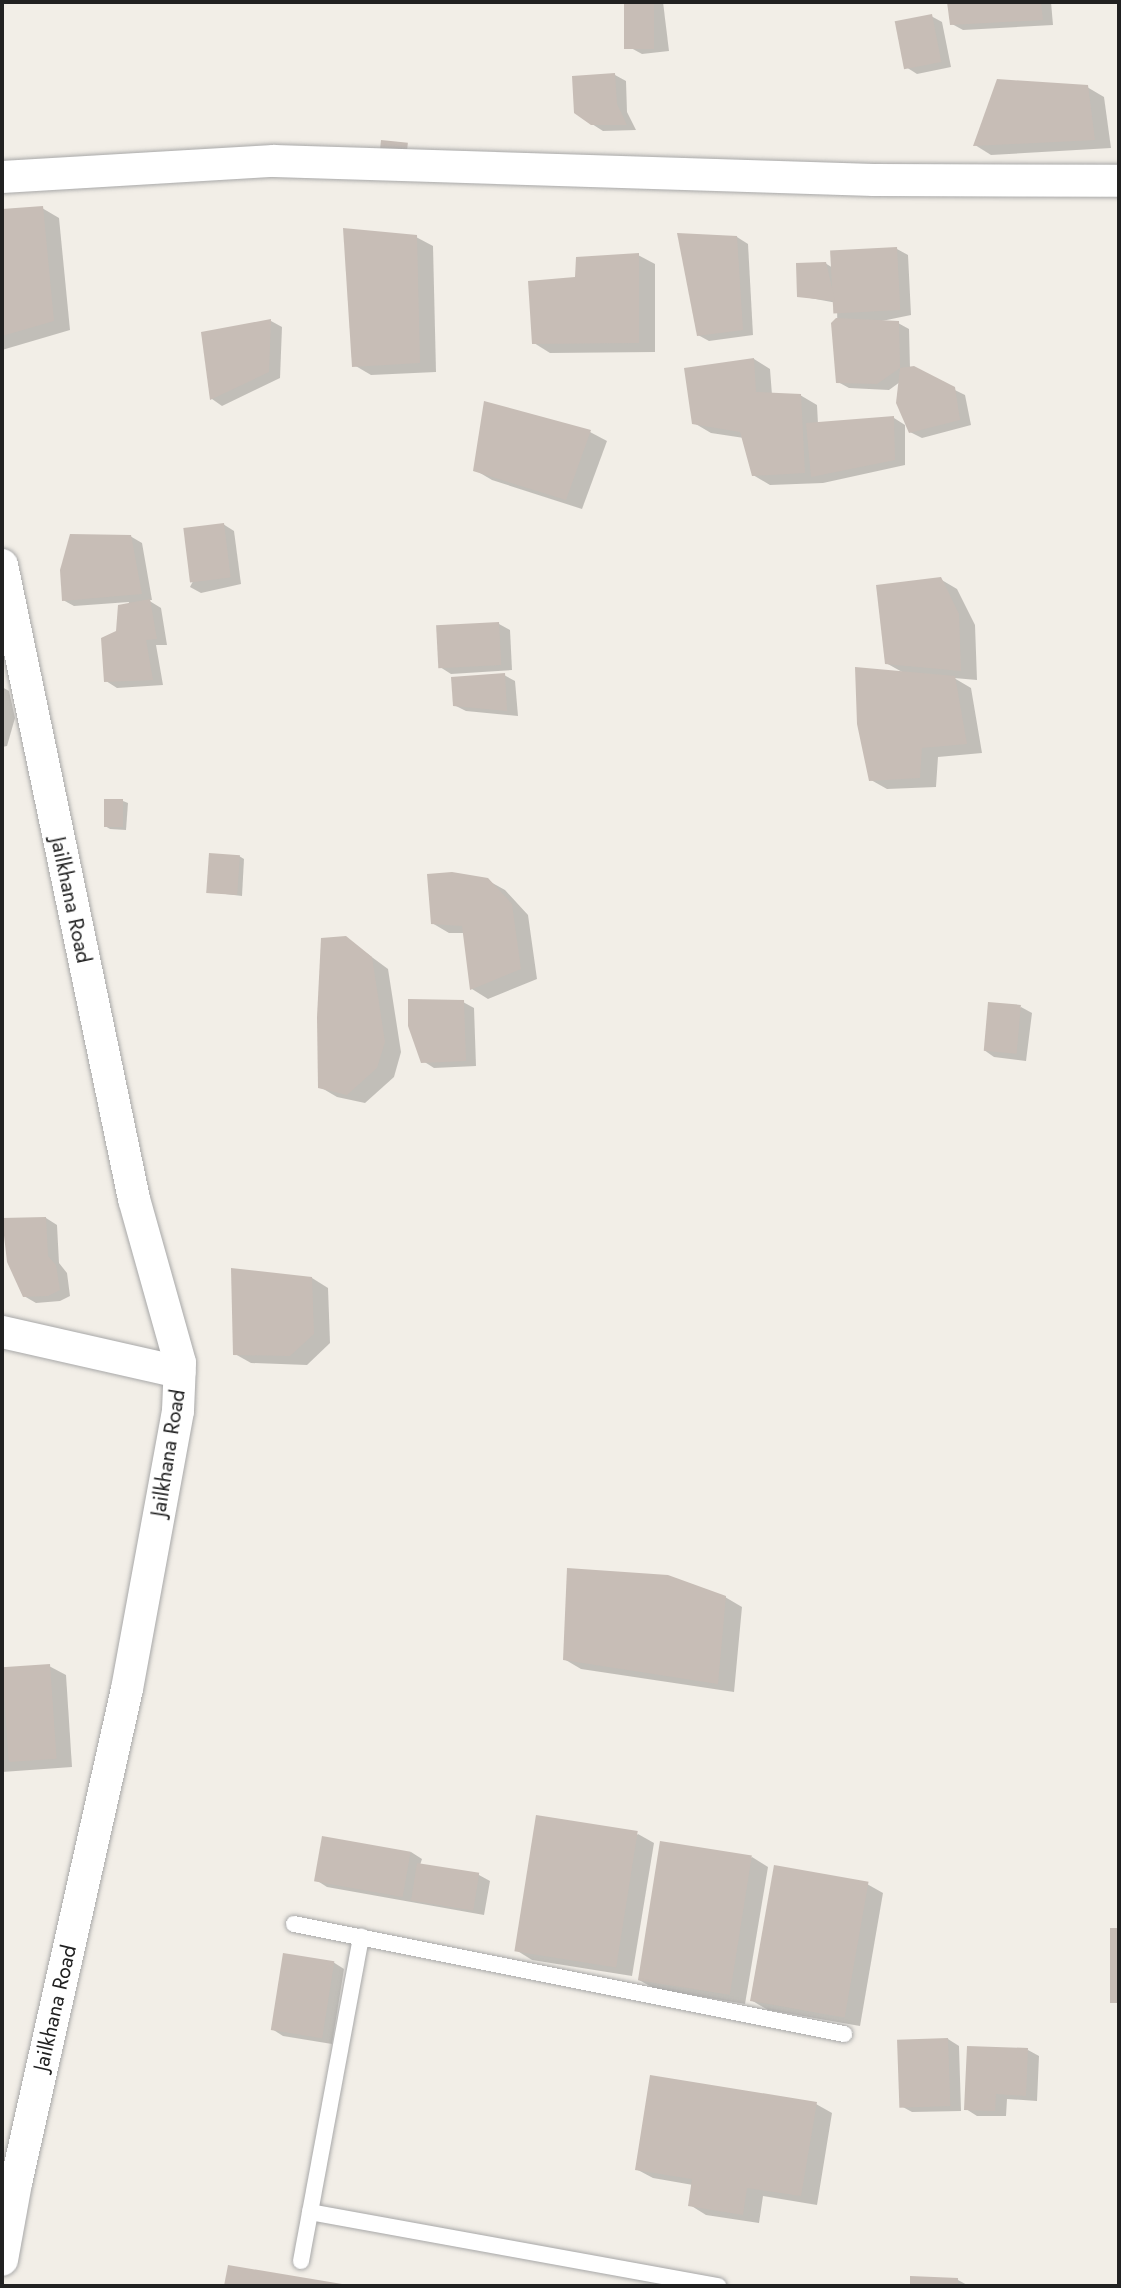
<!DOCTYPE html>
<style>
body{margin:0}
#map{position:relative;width:1121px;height:2288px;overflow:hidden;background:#f2eee7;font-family:Jost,sans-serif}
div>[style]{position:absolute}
.shadow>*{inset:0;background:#0003;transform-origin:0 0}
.building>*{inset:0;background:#c7bdb6;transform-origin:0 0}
.roads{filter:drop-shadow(0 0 2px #a8a8a8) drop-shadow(0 0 2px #a8a8a8)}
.service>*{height:16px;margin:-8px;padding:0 8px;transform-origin:8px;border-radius:8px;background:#fff}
.minor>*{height:32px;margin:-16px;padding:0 16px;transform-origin:16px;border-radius:16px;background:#fff}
span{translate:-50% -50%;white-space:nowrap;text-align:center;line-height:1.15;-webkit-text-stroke:6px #fff;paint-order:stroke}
.street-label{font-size:21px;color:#212121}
.frame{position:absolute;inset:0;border:4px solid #212121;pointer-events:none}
</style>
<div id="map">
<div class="shadow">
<div style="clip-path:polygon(626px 2px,663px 2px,669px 51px,642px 54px,631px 48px)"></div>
<div style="clip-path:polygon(949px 2px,1051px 2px,1053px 25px,963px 30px,952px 24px)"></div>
<div style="clip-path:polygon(931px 16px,942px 22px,951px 67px,917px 74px,906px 67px)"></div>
<div style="clip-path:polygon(615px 75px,626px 81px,627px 112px,636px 130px,603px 131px,592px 124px)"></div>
<div style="clip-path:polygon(1087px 87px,1104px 97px,1111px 148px,991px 155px,975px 145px)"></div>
<div style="clip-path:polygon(42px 208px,59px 218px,70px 330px,2px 350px,2px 211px)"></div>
<div style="clip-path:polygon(416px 237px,433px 246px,436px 372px,371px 375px,354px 365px)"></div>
<div style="clip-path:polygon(737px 237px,748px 244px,753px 335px,709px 341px,698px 335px)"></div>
<div style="clip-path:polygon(897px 249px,908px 255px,911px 315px,877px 322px,898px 323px,909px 329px,910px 368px,965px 395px,971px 425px,922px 438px,910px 432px,900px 382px,889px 390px,849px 388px,838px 382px,837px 303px,799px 296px,825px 263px,833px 268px)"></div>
<div style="clip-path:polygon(638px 255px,655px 264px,655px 352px,550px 353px,534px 343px,576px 279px)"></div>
<div style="clip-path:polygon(271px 321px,282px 327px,280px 378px,222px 406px,212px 399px,203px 333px)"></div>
<div style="clip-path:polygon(754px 359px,770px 369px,772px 395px,800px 395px,817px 405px,818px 424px,894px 418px,905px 425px,905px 465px,823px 483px,770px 485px,753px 475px,744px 438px,711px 433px,694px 423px)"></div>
<div style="clip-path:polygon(590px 432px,607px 441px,582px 509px,492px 480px,475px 470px)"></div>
<div style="clip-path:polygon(223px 524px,234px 531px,241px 584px,201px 593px,190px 587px)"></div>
<div style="clip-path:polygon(130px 536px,142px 543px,152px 600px,148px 600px,161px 608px,167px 645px,156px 645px,163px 685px,117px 688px,106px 681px,129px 602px,74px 606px,63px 600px)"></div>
<div style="clip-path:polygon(940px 579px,957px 589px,975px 625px,977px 680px,954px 678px,971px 688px,982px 753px,938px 757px,936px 787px,887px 789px,871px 780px,904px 673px,886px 663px)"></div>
<div style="clip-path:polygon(499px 624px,510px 630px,512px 670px,451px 674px,440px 667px)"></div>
<div style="clip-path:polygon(504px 675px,515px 681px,518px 716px,466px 711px,454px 705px)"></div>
<div style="clip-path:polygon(2px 687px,9px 691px,15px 718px,7px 746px,2px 747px)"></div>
<div style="clip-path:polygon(123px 801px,128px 803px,126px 830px,110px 829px,105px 826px)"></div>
<div style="clip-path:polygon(239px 856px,244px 859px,242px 896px,209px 892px)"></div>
<div style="clip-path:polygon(487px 880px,505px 890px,528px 915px,537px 979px,488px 999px,472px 989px,465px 933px,449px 933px,432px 923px)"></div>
<div style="clip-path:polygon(346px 938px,388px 969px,401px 1052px,394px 1077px,365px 1103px,337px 1097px,320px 1087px)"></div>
<div style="clip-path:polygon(463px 1002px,474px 1008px,476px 1066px,434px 1068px,423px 1061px)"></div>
<div style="clip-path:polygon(1021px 1007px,1032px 1013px,1026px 1061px,994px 1057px,984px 1050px)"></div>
<div style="clip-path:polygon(46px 1218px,57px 1225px,59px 1263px,67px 1273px,70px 1296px,60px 1301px,36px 1303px,24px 1296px)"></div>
<div style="clip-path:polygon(312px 1278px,328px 1288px,330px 1343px,307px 1365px,251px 1363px,235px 1354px)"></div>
<div style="clip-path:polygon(725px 1597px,742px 1607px,734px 1692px,581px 1669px,564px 1659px)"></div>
<div style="clip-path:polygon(49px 1666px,66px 1675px,72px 1767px,2px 1772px,2px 1669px)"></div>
<div style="clip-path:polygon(638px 1834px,654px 1843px,632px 1976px,532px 1960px,516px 1950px)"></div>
<div style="clip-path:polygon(411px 1852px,422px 1859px,420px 1865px,479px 1875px,490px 1881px,484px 1915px,327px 1887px,316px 1880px)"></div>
<div style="clip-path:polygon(752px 1857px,768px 1867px,745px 2004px,655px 1989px,639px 1980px)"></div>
<div style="clip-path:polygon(867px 1884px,883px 1893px,860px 2026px,768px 2010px,751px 2000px)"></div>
<div style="left:1111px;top:1930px;width:8px;height:72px"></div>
<div style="clip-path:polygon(333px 1962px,344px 1969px,332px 2044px,283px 2036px,272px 2029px)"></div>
<div style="clip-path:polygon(948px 2039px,959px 2046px,961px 2111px,912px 2112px,901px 2106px)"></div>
<div style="clip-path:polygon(1028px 2050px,1039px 2056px,1037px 2101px,1007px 2099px,1006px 2116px,977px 2116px,966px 2109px)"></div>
<div style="clip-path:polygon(816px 2104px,832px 2113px,817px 2205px,763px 2196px,759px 2223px,706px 2215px,690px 2205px,693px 2185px,653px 2178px,636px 2169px)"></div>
<div style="clip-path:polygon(229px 2267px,346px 2286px,226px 2286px)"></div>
<div style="clip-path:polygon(912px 2278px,958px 2280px,969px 2286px,911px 2286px)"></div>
</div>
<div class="building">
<div style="left:624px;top:2px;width:30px;height:47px"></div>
<div style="clip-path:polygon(947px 2px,1041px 2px,1043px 20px,950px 25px)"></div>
<div style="left:932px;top:14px;width:49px;height:38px;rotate:79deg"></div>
<div style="clip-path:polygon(615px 73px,617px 104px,627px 125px,591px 125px,574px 113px,572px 76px)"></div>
<div style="clip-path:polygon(997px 79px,1088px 85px,1095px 140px,973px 146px)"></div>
<div style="left:381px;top:140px;width:27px;height:17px;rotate:6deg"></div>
<div style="clip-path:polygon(43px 206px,54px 321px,2px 336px,2px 209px)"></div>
<div style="clip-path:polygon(343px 228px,417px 235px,420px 363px,352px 367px)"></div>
<div style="clip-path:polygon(677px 233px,737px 236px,743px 330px,697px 336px)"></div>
<div style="left:897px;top:247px;width:63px;height:67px;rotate:87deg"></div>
<div style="clip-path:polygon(639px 253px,639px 343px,532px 344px,528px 281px,575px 277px,576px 257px)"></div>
<div style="clip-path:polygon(826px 262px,835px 301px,797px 297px,796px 263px)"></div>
<div style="clip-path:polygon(836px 318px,899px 321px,900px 368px,877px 384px,836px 383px,831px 323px)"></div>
<div style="clip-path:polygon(271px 319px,269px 372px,210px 400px,201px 332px)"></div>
<div style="clip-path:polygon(754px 358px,756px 392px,801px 394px,805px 473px,752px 476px,740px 432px,692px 424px,684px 368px)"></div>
<div style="clip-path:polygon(914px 366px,955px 387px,960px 420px,909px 433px,896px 403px,900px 368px)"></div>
<div style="clip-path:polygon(484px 401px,591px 430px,566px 500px,473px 471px)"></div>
<div style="clip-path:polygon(894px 416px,895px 460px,811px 477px,806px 423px)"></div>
<div style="left:224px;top:523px;width:55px;height:41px;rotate:83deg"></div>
<div style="clip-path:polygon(70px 534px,131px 535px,142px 594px,62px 601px,60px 570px)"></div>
<div style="clip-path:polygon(941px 577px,959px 614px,961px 671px,885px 664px,876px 585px)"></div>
<div style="clip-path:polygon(150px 599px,157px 639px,146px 640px,153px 680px,104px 682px,101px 638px,116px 631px,118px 605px)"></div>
<div style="left:499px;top:622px;width:43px;height:63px;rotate:87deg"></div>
<div style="clip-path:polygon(855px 667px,955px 676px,967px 744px,922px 748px,920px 778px,869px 781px,857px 724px)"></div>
<div style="clip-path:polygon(505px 673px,507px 711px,453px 706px,451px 677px)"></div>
<div style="left:104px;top:799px;width:19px;height:28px"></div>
<div style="left:209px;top:853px;width:31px;height:40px;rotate:4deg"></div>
<div style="clip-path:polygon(452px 872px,488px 878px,512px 904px,521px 969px,470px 990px,462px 926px,431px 924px,427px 874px)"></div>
<div style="clip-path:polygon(346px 936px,372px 957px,385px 1042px,377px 1068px,347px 1095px,318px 1088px,317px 1017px,321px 938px)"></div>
<div style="clip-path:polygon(408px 999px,464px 1000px,466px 1061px,421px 1063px,408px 1026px)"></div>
<div style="left:988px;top:1002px;width:33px;height:49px;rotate:5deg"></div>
<div style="clip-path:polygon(46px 1217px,48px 1256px,56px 1265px,60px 1290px,48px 1296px,23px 1297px,7px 1262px,2px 1218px)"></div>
<div style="clip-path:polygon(231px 1268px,312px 1277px,314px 1334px,290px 1356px,233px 1355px)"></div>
<div style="clip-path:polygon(567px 1568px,668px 1575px,726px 1596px,718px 1684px,563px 1660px)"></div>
<div style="left:50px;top:1664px;width:95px;height:48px;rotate:86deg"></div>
<div style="left:536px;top:1815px;width:103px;height:138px;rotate:9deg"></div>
<div style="left:322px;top:1836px;width:90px;height:46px;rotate:10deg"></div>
<div style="left:660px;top:1841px;width:93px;height:141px;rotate:9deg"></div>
<div style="left:417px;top:1863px;width:63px;height:38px;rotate:9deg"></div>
<div style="left:774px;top:1865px;width:96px;height:138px;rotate:10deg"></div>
<div style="left:1110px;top:1928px;width:9px;height:75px"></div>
<div style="left:283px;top:1953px;width:52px;height:78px;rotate:9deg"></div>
<div style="left:948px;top:2038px;width:68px;height:51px;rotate:88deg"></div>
<div style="clip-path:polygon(967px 2046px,1028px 2048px,1026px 2096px,996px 2094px,995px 2111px,964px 2110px)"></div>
<div style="clip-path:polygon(650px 2075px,817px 2102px,801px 2196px,747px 2188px,743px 2215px,688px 2206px,692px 2179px,635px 2170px)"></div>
<div style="clip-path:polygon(228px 2265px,348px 2285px,348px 2286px,224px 2286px)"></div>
<div style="clip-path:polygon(910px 2276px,958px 2278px,958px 2286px,910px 2286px)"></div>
</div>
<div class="roads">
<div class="service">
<div style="left:294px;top:1924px;width:561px;rotate:11.31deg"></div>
<div style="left:310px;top:2212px;width:415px;rotate:10.3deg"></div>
<div style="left:301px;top:2261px;width:330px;rotate:-79.5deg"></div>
</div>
<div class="minor">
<div style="left:2px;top:177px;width:272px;rotate:-3.4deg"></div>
<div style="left:274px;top:161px;width:600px;rotate:1.81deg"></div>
<div style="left:874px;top:180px;width:245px;rotate:0.2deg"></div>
<div style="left:2px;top:565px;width:648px;rotate:78.24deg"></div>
<div style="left:134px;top:1199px;width:170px;rotate:74.3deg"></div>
<div style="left:180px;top:1363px;width:48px;rotate:92.4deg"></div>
<div style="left:178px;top:1411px;width:283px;rotate:100.4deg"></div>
<div style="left:127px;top:1689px;width:506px;rotate:102.66deg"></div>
<div style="left:16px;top:2183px;width:78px;rotate:100.3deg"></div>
<div style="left:2px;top:1332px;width:182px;rotate:12.7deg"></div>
</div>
</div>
<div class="street-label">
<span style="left:71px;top:900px;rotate:78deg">Jailkhana Road</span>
<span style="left:168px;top:1453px;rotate:-81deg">Jailkhana Road</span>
<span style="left:55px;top:2008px;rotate:-77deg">Jailkhana Road</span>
</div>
<div class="frame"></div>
</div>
